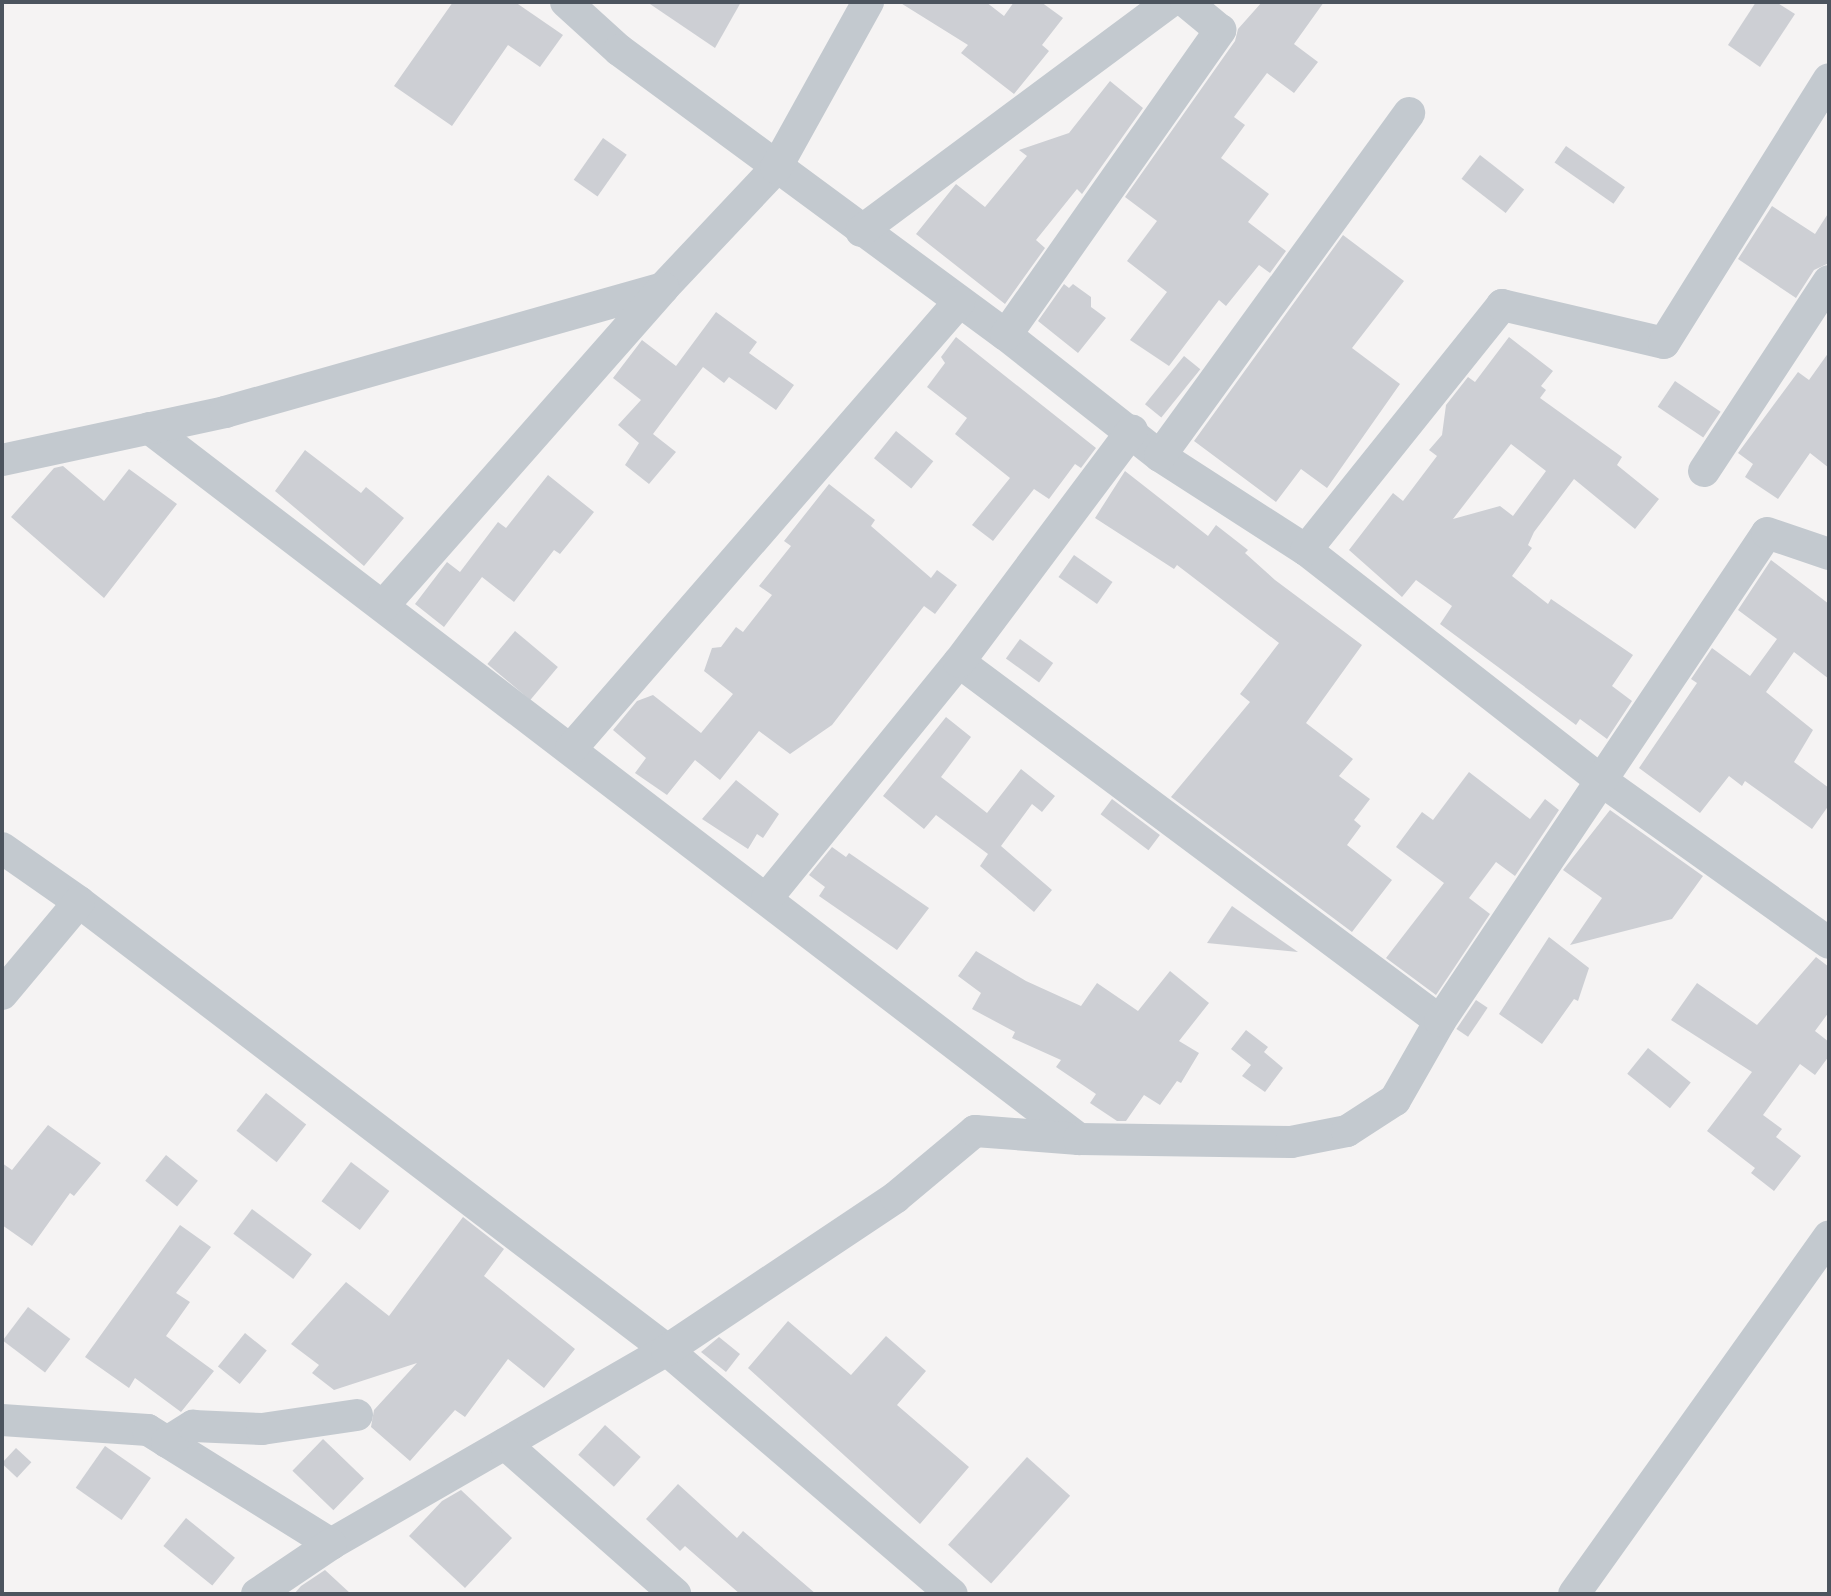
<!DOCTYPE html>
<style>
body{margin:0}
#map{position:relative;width:1831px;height:1596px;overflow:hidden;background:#f5f3f3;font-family:"Source Sans 3",sans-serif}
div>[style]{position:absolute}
.building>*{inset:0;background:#cdcfd4;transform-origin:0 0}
.street>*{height:32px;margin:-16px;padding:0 16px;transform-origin:16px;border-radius:16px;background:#c3c9cf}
span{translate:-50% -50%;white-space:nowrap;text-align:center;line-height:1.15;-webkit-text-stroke:7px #fff;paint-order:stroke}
.frame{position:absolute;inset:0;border:4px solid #4c545e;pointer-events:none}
</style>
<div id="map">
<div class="building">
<div style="clip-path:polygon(453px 2px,515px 2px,563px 35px,540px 67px,508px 45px,452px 126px,394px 86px)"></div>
<div style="clip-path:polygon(647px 2px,741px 2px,715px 48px)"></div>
<div style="clip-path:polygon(899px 2px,986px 2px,1004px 16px,1014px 2px,1041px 2px,1063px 18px,1042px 45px,1049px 51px,1014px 94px,961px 53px,968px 45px)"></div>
<div style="clip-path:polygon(1262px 2px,1324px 2px,1294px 44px,1318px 62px,1294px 93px,1267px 73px,1234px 117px,1245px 125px,1221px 158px,1269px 194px,1248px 222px,1286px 251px,1270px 273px,1259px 265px,1226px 306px,1219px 300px,1169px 366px,1130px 340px,1167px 292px,1127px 261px,1157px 221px,1125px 197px,1235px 41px,1238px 29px)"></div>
<div style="clip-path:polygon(1756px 2px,1776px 2px,1795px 14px,1760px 67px,1728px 45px)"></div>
<div style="clip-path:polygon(1110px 81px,1143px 108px,1082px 194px,1077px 189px,1036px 240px,1045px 248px,1005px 304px,916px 234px,956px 184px,985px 207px,1027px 156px,1019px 150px,1069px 133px)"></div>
<div style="left:603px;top:138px;width:29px;height:51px;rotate:35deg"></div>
<div style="left:1566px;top:146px;width:72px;height:20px;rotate:35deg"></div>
<div style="left:1480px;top:155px;width:56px;height:30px;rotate:38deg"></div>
<div style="clip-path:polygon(1772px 206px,1815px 234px,1829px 212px,1829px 263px,1814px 270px,1796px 298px,1738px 259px)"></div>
<div style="clip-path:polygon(1343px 235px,1404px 281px,1352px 348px,1400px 384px,1327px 488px,1301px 469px,1276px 502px,1194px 441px)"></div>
<div style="clip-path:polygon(1064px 284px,1069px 288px,1073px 284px,1091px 297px,1091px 307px,1106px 318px,1078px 353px,1038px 321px)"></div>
<div style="clip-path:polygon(716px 312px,757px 342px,749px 353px,794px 385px,776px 410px,729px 377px,724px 383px,703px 367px,653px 434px,676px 452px,649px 484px,625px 465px,639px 443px,618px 425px,641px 400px,613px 378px,642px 340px,676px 366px)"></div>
<div style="clip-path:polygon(956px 337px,1096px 448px,1081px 468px,1075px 464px,1049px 499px,1034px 489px,993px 541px,972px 525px,1010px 478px,955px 434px,967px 418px,927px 387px,945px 363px,941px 357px)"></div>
<div style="clip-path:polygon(evenodd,1509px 337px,1553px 371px,1541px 386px,1546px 390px,1540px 398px,1622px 457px,1617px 465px,1659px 499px,1635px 529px,1574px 479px,1534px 532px,1528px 545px,1532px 548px,1512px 576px,1548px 604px,1551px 599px,1633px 655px,1612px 686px,1632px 701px,1607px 739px,1580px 719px,1576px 725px,1440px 624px,1452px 606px,1416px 580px,1402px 597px,1349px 550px,1393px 493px,1403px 501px,1437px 456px,1429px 450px,1442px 435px,1446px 405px,1468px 377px,1475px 382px,1509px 337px,1511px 444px,1546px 471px,1513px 516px,1500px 506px,1453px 519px,1511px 444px)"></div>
<div style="clip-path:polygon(1829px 352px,1829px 468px,1810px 453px,1778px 499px,1745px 477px,1753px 464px,1738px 453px,1798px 372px,1809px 380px)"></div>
<div style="left:1184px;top:356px;width:21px;height:62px;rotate:39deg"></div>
<div style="left:1675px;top:381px;width:55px;height:31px;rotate:34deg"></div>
<div style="left:896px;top:431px;width:48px;height:35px;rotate:39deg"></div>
<div style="clip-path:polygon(305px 450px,361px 493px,366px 487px,404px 518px,364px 566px,275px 491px)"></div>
<div style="clip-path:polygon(63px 466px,104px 501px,129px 469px,177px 504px,104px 598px,11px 517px,54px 468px)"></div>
<div style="clip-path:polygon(1125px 471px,1208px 536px,1216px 525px,1248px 550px,1245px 553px,1275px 580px,1362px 645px,1306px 723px,1353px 759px,1339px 776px,1370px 799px,1354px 820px,1361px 826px,1347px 845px,1392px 880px,1352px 932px,1171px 797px,1250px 702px,1240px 694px,1279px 643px,1177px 565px,1174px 569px,1095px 518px)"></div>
<div style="clip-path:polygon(548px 475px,594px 512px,560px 554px,554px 550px,514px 602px,482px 577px,444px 627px,415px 604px,447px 562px,460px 572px,498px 522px,506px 528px)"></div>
<div style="clip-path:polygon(829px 484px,875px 520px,871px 526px,931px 578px,937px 570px,957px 585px,935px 614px,924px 606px,832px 725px,790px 754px,759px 731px,720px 780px,695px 760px,667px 795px,635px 773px,646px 758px,613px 730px,637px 701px,653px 695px,701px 733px,733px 694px,704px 671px,712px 648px,721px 647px,736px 627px,743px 632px,772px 595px,759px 586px,791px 546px,784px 541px)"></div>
<div style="left:1074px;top:555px;width:47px;height:27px;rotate:35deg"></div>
<div style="clip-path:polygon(1771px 560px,1829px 604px,1829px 679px,1794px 652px,1766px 692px,1813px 730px,1794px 762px,1829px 788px,1829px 805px,1812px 829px,1745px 781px,1742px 786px,1729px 776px,1700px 813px,1639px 768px,1697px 683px,1691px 679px,1712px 648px,1750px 676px,1777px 639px,1738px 610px)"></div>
<div style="left:515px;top:631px;width:56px;height:43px;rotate:40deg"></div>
<div style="left:1020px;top:639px;width:41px;height:24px;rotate:36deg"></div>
<div style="clip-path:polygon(946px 717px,971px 737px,941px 777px,987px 813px,1021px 769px,1055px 796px,1042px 812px,1032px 804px,1001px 846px,1052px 890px,1034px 912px,980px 866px,988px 854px,936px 815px,924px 829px,883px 796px)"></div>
<div style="clip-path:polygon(1469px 772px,1530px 819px,1545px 799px,1559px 810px,1515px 876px,1496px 862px,1469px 898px,1490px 914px,1436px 995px,1386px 958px,1444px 883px,1396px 847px,1422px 812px,1433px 820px)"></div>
<div style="clip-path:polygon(736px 780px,779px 814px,763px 838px,757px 834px,748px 849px,702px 819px)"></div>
<div style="left:1112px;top:799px;width:60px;height:19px;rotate:37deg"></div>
<div style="clip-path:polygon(1610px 810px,1703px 876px,1672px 919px,1570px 945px,1602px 898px,1563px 870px)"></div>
<div style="clip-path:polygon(832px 847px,846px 857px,849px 853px,929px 908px,897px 950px,819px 896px,825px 887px,809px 875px)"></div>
<div style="clip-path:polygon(1232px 906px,1298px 952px,1207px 943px)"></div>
<div style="clip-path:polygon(1549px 937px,1589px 968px,1578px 1001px,1574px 999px,1542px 1044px,1499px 1014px)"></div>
<div style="clip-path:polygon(976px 951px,1026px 981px,1081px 1006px,1097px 983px,1138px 1011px,1170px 971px,1209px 1003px,1179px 1041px,1199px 1053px,1181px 1083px,1177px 1081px,1160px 1105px,1144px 1095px,1126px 1121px,1117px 1121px,1090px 1103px,1096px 1094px,1056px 1067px,1061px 1060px,1012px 1038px,1015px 1032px,972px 1009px,981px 993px,958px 976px)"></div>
<div style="clip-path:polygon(1816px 957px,1829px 967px,1829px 1012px,1815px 1031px,1829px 1042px,1829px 1056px,1815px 1075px,1800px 1064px,1763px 1115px,1782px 1129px,1776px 1137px,1801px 1156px,1774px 1191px,1751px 1173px,1755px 1168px,1707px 1131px,1752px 1072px,1671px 1020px,1697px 983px,1757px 1025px)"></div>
<div style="left:1476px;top:1000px;width:14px;height:35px;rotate:34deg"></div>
<div style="clip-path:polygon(1246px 1030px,1268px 1047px,1264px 1052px,1283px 1068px,1265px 1092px,1242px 1076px,1251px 1065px,1231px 1049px)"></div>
<div style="left:1648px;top:1048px;width:55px;height:33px;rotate:39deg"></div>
<div style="left:266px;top:1093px;width:51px;height:48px;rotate:38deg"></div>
<div style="clip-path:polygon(48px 1125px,101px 1163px,74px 1196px,70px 1193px,32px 1246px,2px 1225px,2px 1163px,12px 1170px)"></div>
<div style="left:166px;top:1155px;width:41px;height:33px;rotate:39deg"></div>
<div style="left:351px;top:1162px;width:48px;height:49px;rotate:37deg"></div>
<div style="left:252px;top:1209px;width:75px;height:31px;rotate:37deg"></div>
<div style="clip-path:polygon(463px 1217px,504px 1249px,484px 1276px,575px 1349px,544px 1388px,508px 1359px,465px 1417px,455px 1410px,410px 1461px,371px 1427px,374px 1410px,417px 1363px,334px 1390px,312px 1373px,319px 1365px,291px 1344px,346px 1282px,389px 1316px)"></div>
<div style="clip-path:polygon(180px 1225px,211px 1247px,176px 1293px,190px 1302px,166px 1336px,214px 1371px,181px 1412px,135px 1378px,129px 1388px,85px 1357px)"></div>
<div style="left:28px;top:1307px;width:53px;height:42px;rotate:37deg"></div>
<div style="clip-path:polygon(788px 1321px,851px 1375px,886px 1336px,926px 1371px,897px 1405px,969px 1467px,920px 1524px,748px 1368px)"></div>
<div style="left:245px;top:1333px;width:28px;height:43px;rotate:39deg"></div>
<div style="clip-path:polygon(719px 1337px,740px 1354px,726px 1372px,701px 1352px)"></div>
<div style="left:605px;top:1425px;width:48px;height:40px;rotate:42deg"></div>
<div style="left:323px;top:1439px;width:57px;height:44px;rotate:44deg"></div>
<div style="left:105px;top:1446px;width:56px;height:51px;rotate:35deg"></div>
<div style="left:16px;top:1448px;width:21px;height:21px;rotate:43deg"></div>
<div style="left:1027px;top:1457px;width:58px;height:118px;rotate:42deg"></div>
<div style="clip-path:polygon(678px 1484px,737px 1538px,743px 1531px,816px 1594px,740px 1594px,685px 1546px,680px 1551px,646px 1519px)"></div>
<div style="clip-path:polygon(461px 1490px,512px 1538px,465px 1588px,409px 1536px,442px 1501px)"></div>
<div style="left:186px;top:1518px;width:63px;height:36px;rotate:39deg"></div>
<div style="clip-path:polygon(325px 1570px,351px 1594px,294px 1594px,301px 1586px)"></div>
</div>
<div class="street">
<div style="left:566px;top:2px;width:72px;rotate:42.2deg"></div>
<div style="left:619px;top:50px;width:481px;rotate:36.4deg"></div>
<div style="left:1006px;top:335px;width:196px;rotate:38.2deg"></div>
<div style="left:1160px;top:456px;width:174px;rotate:32.8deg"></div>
<div style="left:1306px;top:550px;width:375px;rotate:38deg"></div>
<div style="left:1602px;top:781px;width:279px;rotate:35.5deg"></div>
<div style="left:861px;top:231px;width:384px;rotate:-36.6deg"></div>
<div style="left:1006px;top:335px;width:373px;rotate:-54.9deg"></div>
<div style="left:1220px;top:30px;width:44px;rotate:-140.5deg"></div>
<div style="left:149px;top:428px;width:1171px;rotate:37.4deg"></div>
<div style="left:1160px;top:456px;width:424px;rotate:-54deg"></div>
<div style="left:2px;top:460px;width:228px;rotate:-12.1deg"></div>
<div style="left:225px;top:412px;width:455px;rotate:-15.8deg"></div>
<div style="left:663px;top:288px;width:165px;rotate:-46.7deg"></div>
<div style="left:776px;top:168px;width:190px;rotate:-61deg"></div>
<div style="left:1704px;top:471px;width:227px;rotate:-56.7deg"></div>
<div style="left:1306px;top:550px;width:314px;rotate:-51.3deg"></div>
<div style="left:1502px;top:305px;width:166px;rotate:13.2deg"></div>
<div style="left:1664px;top:343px;width:311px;rotate:-58deg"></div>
<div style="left:383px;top:606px;width:424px;rotate:-48.6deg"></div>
<div style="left:959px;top:662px;width:600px;rotate:36.74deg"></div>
<div style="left:571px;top:749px;width:592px;rotate:-49.04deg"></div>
<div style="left:2px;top:848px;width:94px;rotate:35deg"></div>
<div style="left:79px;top:902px;width:739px;rotate:37.3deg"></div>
<div style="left:667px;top:1350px;width:375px;rotate:40.6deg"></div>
<div style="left:767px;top:898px;width:304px;rotate:-50.9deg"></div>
<div style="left:959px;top:662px;width:289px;rotate:-53.2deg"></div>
<div style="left:2px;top:994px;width:120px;rotate:-50.1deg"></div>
<div style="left:2px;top:1420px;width:146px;rotate:3.9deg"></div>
<div style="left:148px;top:1430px;width:216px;rotate:31.9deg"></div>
<div style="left:331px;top:1544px;width:388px;rotate:-30deg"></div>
<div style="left:667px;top:1350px;width:275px;rotate:-33.7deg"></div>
<div style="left:896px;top:1197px;width:103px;rotate:-39.9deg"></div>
<div style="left:975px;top:1131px;width:104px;rotate:4.4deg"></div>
<div style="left:1079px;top:1139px;width:212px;rotate:0.8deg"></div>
<div style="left:1291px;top:1142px;width:57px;rotate:-11.1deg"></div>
<div style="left:1347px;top:1131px;width:57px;rotate:-32.9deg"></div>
<div style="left:1395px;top:1100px;width:91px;rotate:-60.3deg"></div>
<div style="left:1440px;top:1021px;width:587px;rotate:-56.17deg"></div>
<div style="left:1767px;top:533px;width:65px;rotate:18.7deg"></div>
<div style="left:167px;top:1442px;width:31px;rotate:-32deg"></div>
<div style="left:193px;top:1426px;width:69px;rotate:2.5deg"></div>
<div style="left:262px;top:1429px;width:96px;rotate:-8.4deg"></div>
<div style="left:505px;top:1444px;width:227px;rotate:41.4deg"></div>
<div style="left:257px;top:1594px;width:89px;rotate:-34deg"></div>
<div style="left:1574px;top:1594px;width:439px;rotate:-54.5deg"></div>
</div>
<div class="frame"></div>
</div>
